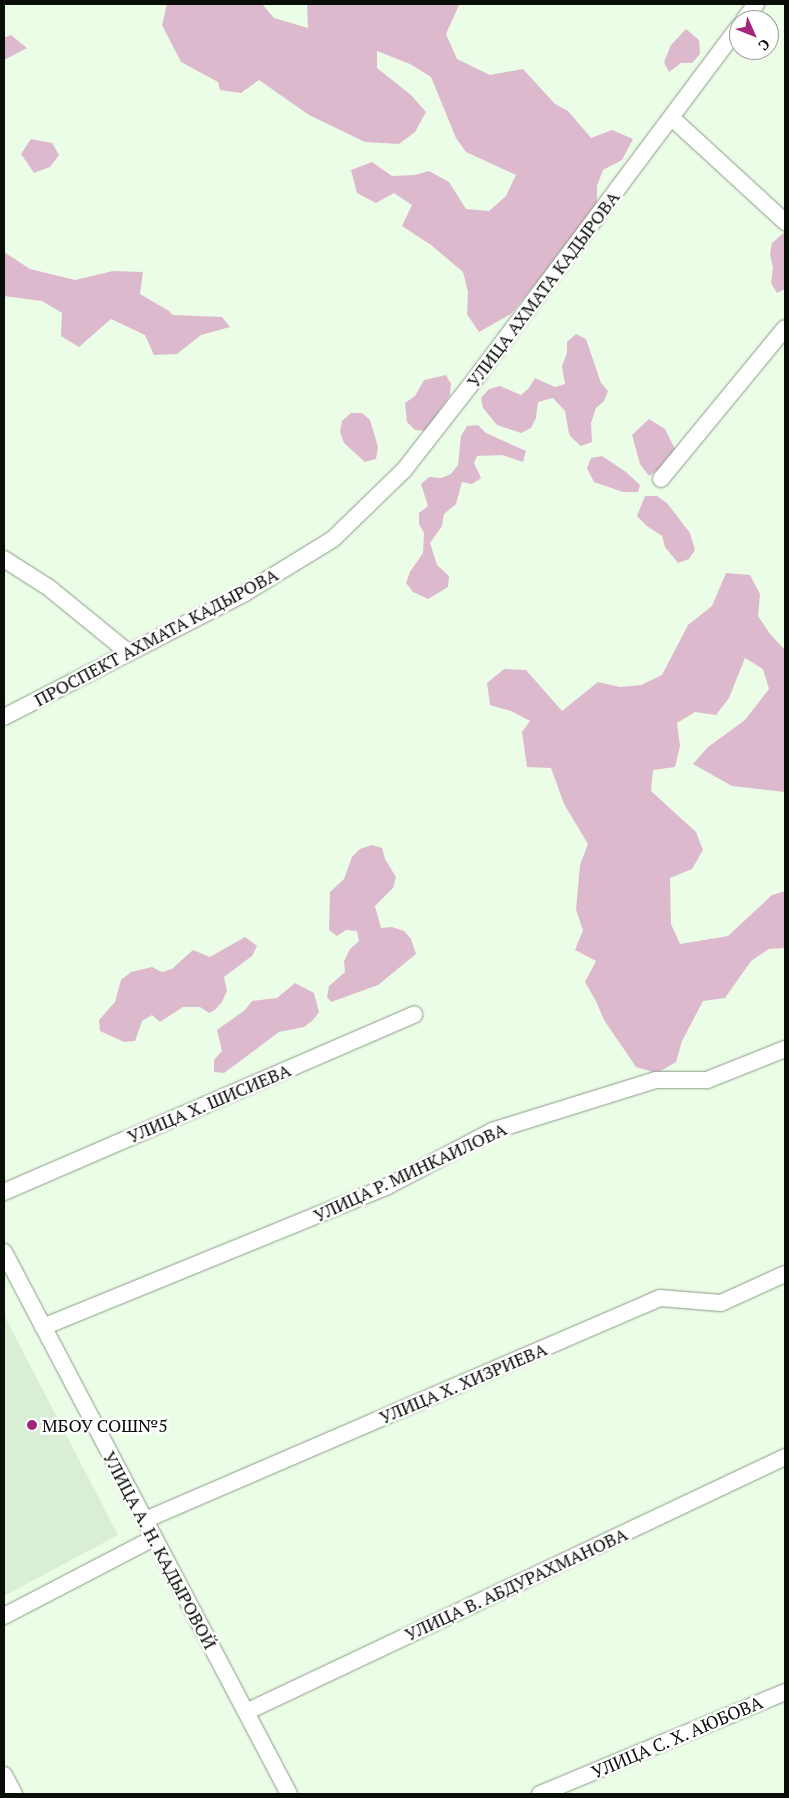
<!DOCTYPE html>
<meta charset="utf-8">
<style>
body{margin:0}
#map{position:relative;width:789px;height:1798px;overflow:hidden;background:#ebfde7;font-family:"PT Serif",serif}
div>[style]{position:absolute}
.built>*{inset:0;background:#d9eed4}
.green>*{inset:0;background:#ddb9cd}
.roads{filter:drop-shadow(0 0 1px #8a9a86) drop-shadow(0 0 1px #8a9a86)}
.minor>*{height:16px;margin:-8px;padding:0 8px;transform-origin:8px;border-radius:8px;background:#fff}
.dots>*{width:14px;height:14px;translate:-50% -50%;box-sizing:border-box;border:2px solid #fff;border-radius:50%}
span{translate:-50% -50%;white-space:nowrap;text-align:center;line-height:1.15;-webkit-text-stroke:5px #fff;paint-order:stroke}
.street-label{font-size:18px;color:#090e08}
.poi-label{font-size:18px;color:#090e08}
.left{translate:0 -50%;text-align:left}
.frame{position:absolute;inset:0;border:5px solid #090e08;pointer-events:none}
.north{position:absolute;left:729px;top:10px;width:50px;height:50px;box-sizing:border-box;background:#fff;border:1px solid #9d9f9c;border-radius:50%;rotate:134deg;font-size:14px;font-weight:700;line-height:20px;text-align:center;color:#090e08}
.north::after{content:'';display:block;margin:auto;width:18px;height:22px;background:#a2267b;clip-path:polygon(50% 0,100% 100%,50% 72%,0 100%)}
</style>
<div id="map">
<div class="built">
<div style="clip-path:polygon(4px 1315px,118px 1535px,4px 1596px)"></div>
</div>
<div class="green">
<div style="clip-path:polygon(167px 4px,262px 4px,274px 18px,308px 28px,307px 6px,309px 4px,456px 4px,459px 5px,446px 34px,457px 59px,490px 75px,523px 69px,555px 104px,568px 111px,591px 138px,612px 130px,633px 139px,622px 160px,603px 170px,597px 186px,597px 209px,511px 314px,479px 332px,467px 314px,468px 292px,463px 272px,431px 245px,402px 226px,412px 205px,394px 193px,376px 203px,357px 193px,351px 170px,372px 162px,392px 176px,415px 175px,429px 171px,449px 182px,466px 209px,489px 211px,506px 196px,516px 175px,466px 152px,456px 138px,431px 77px,410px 64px,377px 51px,377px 68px,411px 95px,426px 112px,415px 132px,399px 144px,365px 142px,309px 115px,259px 80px,241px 93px,220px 90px,218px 82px,181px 62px,162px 25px)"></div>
<div style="clip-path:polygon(686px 29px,699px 40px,700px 54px,692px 63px,681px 63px,669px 72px,664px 62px,671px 45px)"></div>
<div style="clip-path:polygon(11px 35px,27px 48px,4px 60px,4px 38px)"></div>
<div style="clip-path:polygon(31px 139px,52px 143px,59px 155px,50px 167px,34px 173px,21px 154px)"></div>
<div style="clip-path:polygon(785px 232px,785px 289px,777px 293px,771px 283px,773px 268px,770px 254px,772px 243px)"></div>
<div style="clip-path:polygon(4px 252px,30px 269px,75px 280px,113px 271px,143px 272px,140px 294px,169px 311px,173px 315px,222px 317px,230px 327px,201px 335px,177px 354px,154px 355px,145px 335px,111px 319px,79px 347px,61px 336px,62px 313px,42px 301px,4px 296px)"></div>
<div style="clip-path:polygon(576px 334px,586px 339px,601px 383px,608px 391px,604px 401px,596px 408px,591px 423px,592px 442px,581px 446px,573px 439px,569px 434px,565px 411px,553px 398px,538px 402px,536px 418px,531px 428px,521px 433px,497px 425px,483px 408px,481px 398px,489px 389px,500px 386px,521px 395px,529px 388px,535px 378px,555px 387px,565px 384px,562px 366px,567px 353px,567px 342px)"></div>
<div style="clip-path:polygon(446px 375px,451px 384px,450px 395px,426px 431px,415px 430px,407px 422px,405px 403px,415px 396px,424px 380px)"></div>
<div style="clip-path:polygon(351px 413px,362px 413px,370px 420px,378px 447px,376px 459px,365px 462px,344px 443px,340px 432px,342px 421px)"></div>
<div style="clip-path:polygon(649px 419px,665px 429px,675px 449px,659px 469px,649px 476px,640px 464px,632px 435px)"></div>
<div style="clip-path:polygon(478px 425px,486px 433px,526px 451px,523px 462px,502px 455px,477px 456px,474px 463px,481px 478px,472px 484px,462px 482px,456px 504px,444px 514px,442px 526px,430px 543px,437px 565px,449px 576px,448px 587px,428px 599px,413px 592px,406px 583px,410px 572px,423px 553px,424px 533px,419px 524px,419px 513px,428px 506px,421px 484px,429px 477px,441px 478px,451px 474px,458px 465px,461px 436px,467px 426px)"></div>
<div style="clip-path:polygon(602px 456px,626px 472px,640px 485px,638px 492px,623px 492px,594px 482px,587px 468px,591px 458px)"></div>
<div style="clip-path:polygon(645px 496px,657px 496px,667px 503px,690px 533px,695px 550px,689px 559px,678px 563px,665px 547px,662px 536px,647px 526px,637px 516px)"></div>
<div style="clip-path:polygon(726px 573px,750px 575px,760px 594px,758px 616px,770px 634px,785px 650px,785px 792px,732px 786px,693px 764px,708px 747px,745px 720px,769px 689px,763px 669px,745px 658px,729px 698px,716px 715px,695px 712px,677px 723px,680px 746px,675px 767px,653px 770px,651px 791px,696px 832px,703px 850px,692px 869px,670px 878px,671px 924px,680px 944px,728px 936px,772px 895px,785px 891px,785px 948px,769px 949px,751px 961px,725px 998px,703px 1001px,682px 1041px,676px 1062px,657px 1073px,636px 1067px,604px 1020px,596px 1001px,585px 982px,596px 961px,575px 950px,583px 930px,576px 910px,580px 865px,588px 844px,564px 804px,551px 768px,527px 767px,522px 732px,530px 721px,511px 711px,490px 705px,487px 683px,504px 669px,526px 670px,562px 711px,598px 682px,620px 687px,641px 685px,662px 675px,688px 625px,712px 606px)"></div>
<div style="clip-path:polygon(372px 845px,382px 848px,385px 859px,396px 877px,393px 888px,375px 906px,381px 928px,392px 927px,404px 931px,411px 939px,416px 954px,378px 985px,331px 1002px,327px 997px,329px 986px,345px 972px,344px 961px,350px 949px,359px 941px,357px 931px,346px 930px,337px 936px,329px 930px,330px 892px,344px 879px,352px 857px,360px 849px)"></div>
<div style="clip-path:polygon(245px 937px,257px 946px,252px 956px,224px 977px,227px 991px,222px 1002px,215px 1010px,209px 1013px,200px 1007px,183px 1007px,160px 1022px,152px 1015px,142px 1021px,135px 1041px,124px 1042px,100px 1031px,99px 1020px,115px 1002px,121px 980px,131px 972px,152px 967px,162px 972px,172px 969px,193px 950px,210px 957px)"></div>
<div style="clip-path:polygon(295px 983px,314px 993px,319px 1012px,313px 1020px,304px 1027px,279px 1032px,224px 1073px,214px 1072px,214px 1060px,222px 1051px,217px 1030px,245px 1010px,252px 1001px,277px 998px)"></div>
</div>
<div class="roads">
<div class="minor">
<div style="left:744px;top:20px;width:20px;rotate:-53deg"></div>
<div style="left:672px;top:118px;width:154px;rotate:42.6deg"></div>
<div style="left:661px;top:479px;width:195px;rotate:-50.6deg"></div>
<div style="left:4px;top:559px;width:52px;rotate:32.5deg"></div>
<div style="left:48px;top:587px;width:104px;rotate:39.2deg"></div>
<div style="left:4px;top:717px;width:271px;rotate:-27.2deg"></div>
<div style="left:245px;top:593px;width:103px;rotate:-31.5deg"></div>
<div style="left:333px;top:539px;width:99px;rotate:-44.2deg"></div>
<div style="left:404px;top:470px;width:122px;rotate:-52deg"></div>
<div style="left:479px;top:374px;width:434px;rotate:-53.2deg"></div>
<div style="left:4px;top:1192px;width:447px;rotate:-23.4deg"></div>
<div style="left:4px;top:1252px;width:612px;rotate:62.26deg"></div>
<div style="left:43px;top:1327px;width:370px;rotate:-22.2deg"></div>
<div style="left:386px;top:1187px;width:120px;rotate:-27.8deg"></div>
<div style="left:492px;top:1131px;width:172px;rotate:-17.3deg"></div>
<div style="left:656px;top:1080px;width:51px"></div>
<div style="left:707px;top:1080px;width:84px;rotate:-21.7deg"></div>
<div style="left:145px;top:1520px;width:561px;rotate:-23.32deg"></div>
<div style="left:660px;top:1298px;width:61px;rotate:4.7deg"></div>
<div style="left:721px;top:1303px;width:70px;rotate:-24.4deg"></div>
<div style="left:4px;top:1616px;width:169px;rotate:-27.5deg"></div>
<div style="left:246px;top:1712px;width:596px;rotate:-25.32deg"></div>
<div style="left:4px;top:1775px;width:21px;rotate:62deg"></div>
<div style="left:540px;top:1794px;width:265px;rotate:-22.6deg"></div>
</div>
</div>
<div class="dots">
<div style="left:32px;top:1425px;background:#a2267b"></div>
</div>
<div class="street-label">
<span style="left:543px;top:289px;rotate:-53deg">УЛИЦА АХМАТА КАДЫРОВА</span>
<span style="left:156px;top:637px;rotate:-28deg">ПРОСПЕКТ АХМАТА КАДЫРОВА</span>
<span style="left:209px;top:1103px;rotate:-23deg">УЛИЦА Х. ШИСИЕВА</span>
<span style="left:410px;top:1172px;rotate:-25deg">УЛИЦА Р. МИНКАИЛОВА</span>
<span style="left:463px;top:1383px;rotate:-23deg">УЛИЦА Х. ХИЗРИЕВА</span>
<span style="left:160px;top:1550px;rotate:62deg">УЛИЦА А. Н. КАДЫРОВОЙ</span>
<span style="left:516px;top:1584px;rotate:-25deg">УЛИЦА В. АБДУРАХМАНОВА</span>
<span style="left:677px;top:1737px;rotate:-23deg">УЛИЦА С. Х. АЮБОВА</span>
</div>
<div class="poi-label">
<span class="left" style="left:42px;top:1425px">МБОУ СОШ№5</span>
</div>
<div class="frame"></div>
<div class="north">С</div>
</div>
